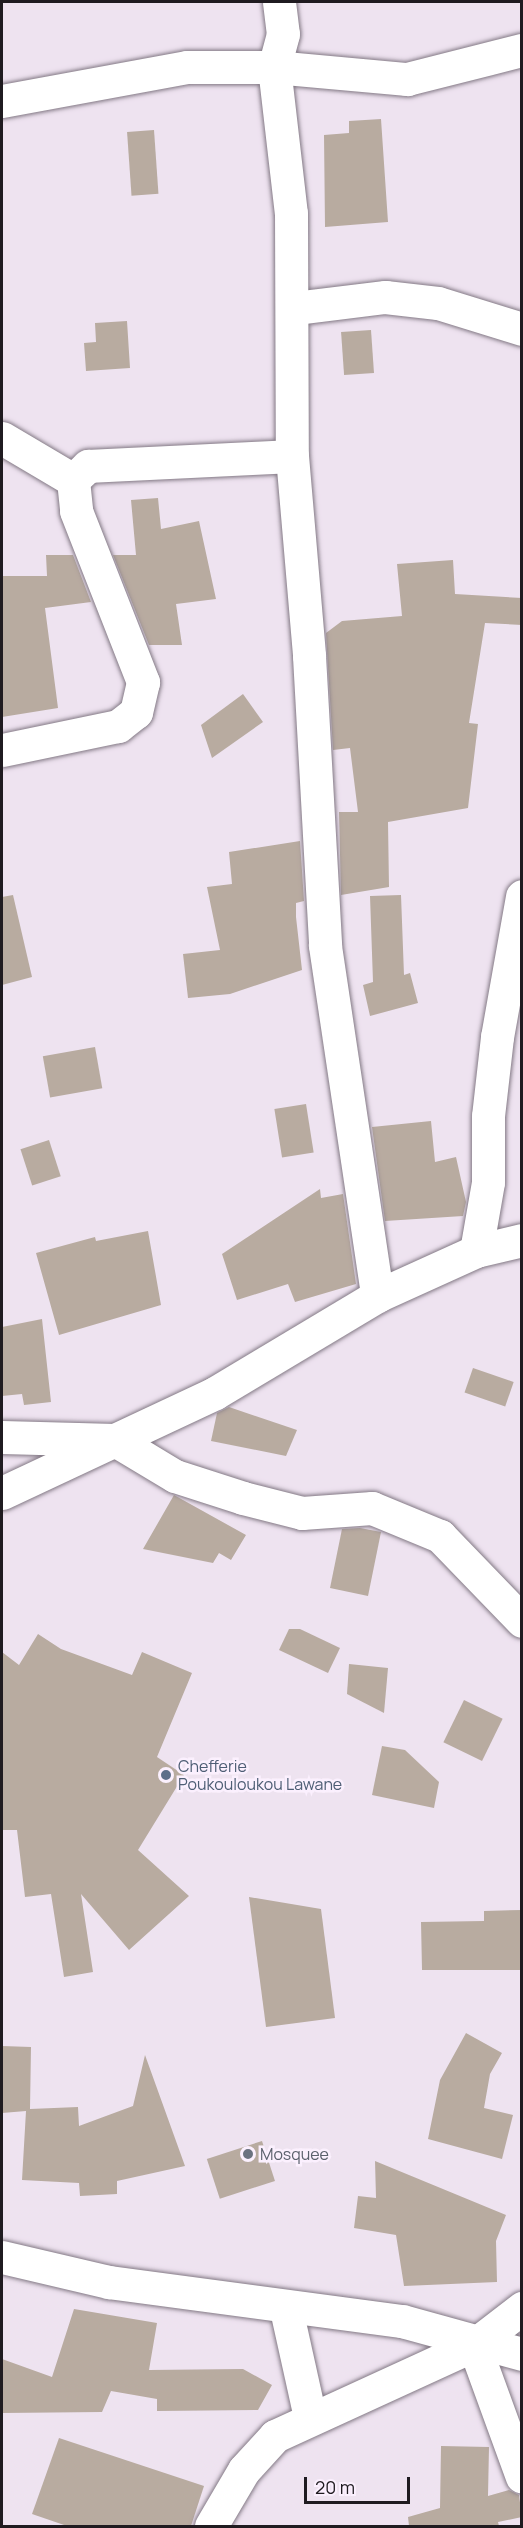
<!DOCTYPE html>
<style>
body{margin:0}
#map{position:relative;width:523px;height:2528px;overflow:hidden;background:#eee3f0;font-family:Manrope,sans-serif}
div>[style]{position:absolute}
.building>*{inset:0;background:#b8aba0;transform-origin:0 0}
.roads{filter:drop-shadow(0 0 2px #837985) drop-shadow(0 0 2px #837985)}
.minor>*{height:33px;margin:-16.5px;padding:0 16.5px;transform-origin:16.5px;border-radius:16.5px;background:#fff}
.dots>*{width:16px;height:16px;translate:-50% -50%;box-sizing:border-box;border:3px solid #fbf0fe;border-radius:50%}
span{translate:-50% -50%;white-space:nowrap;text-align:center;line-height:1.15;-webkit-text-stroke:5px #fbf0fe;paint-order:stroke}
.service-label{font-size:16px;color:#4e5e75}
.left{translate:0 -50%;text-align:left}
.worship-label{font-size:16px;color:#5b616d}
.frame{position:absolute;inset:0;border:3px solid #1f1b20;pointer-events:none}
.scale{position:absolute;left:304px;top:2477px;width:106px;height:27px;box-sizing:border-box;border:3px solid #1f1b20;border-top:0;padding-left:8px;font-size:18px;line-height:21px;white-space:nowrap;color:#1f1b20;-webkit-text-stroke:4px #fbf0fe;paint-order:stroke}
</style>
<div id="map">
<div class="building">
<div style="clip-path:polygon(381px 119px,388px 222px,325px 227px,324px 135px,349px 133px,349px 121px)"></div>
<div style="left:154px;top:130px;width:64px;height:27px;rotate:86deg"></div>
<div style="clip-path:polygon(127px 321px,130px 368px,86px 371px,84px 343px,96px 342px,95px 323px)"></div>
<div style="left:371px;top:330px;width:43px;height:30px;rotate:86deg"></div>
<div style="clip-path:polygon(158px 498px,161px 529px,199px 521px,216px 599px,176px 604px,182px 645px,149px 645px,113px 555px,136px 555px,131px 500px)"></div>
<div style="clip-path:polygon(46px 555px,73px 555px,91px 602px,45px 608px,58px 708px,2px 717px,2px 576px,47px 576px)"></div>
<div style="clip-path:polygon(453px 560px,455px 594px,522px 598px,522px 625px,485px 623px,469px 723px,478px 724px,468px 808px,388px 822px,389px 887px,341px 895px,339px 812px,358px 812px,350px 748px,333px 750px,326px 633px,342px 621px,402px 616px,397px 564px)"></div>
<div style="clip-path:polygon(243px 694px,263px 722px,212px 758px,201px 725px)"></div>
<div style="clip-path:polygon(300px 841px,304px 901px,296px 903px,296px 917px,302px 970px,230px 994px,188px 998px,183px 954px,220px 950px,207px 887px,232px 884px,229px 852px)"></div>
<div style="clip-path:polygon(13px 895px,32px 977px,2px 985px,2px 897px)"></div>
<div style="clip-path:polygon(401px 895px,404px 975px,410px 973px,418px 1003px,370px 1016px,363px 985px,373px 982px,370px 896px)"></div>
<div style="left:95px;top:1047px;width:42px;height:53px;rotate:80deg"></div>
<div style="left:306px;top:1104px;width:49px;height:32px;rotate:81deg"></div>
<div style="clip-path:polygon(431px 1121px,435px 1162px,456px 1157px,466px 1202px,463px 1216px,385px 1221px,372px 1127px)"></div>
<div style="left:49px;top:1140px;width:38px;height:30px;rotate:72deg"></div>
<div style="clip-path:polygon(320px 1189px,321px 1198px,343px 1194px,356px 1284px,295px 1302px,288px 1284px,237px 1300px,222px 1254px)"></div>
<div style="clip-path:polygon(148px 1231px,161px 1305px,59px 1335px,36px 1253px,95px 1237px,96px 1241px)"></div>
<div style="clip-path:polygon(42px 1319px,51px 1402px,24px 1405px,22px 1394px,2px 1396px,2px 1327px)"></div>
<div style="left:473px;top:1368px;width:43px;height:26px;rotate:19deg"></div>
<div style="clip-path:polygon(229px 1407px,297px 1430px,286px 1456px,211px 1441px,217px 1413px)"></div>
<div style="clip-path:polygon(174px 1495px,246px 1535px,231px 1560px,219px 1553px,213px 1563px,143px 1549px)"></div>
<div style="clip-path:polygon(360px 1528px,381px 1532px,368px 1596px,330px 1588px,342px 1529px)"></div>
<div style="clip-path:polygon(289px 1629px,300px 1629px,340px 1648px,328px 1673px,279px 1650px)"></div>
<div style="clip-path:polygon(38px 1634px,61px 1649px,132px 1675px,142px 1652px,192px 1673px,157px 1757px,184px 1775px,138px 1850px,189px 1896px,129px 1950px,81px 1894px,93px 1972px,64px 1977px,51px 1894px,25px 1897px,17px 1830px,2px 1830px,2px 1652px,19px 1665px)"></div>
<div style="clip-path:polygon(349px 1664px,388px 1668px,384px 1713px,347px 1694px)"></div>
<div style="left:464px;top:1700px;width:43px;height:47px;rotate:26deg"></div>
<div style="clip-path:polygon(382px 1746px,405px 1750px,439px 1782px,434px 1808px,372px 1795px)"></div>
<div style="clip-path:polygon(249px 1897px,321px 1909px,335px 2018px,266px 2027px)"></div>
<div style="clip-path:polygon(522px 1910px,522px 1970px,422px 1970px,421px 1922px,484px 1921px,484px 1911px)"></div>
<div style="clip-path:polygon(466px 2033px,502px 2053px,490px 2074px,484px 2108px,513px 2115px,502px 2159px,428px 2139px,440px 2080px)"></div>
<div style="clip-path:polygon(2px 2046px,31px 2047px,30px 2109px,78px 2107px,79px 2126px,133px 2106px,145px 2055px,185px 2166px,117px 2181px,117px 2194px,80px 2196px,79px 2183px,22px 2180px,26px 2111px,2px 2113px)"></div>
<div style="left:262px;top:2141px;width:42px;height:58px;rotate:72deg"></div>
<div style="clip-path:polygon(375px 2161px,506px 2215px,496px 2241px,497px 2282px,404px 2286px,396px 2235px,354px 2228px,358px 2196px,376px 2198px)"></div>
<div style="clip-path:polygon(74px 2309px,157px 2323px,149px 2370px,243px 2369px,272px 2385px,258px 2410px,157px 2411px,157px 2399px,111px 2391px,102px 2412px,2px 2413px,2px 2359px,52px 2377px)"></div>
<div style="clip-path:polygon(59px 2438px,204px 2486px,191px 2526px,67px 2526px,32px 2514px)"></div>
<div style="clip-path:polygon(441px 2446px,489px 2447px,488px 2496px,509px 2490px,519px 2495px,522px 2517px,498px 2522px,499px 2526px,409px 2526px,408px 2517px,440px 2508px)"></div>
</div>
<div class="roads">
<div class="minor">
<div style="left:279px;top:2px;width:32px;rotate:83deg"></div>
<div style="left:283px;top:34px;width:34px;rotate:105deg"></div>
<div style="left:274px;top:67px;width:147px;rotate:83.4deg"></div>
<div style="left:291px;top:213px;width:243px;rotate:89.8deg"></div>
<div style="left:292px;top:456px;width:201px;rotate:85.1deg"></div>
<div style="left:309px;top:656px;width:290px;rotate:86.8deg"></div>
<div style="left:325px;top:946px;width:354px;rotate:81.5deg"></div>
<div style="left:2px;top:101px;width:188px;rotate:-10.4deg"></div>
<div style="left:187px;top:67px;width:87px"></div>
<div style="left:274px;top:67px;width:134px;rotate:5.2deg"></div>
<div style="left:407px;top:79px;width:119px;rotate:-14.2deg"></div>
<div style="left:295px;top:308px;width:91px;rotate:-7deg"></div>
<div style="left:385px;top:297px;width:53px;rotate:6.5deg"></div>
<div style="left:438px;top:303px;width:88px;rotate:17.2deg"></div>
<div style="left:2px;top:438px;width:82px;rotate:30.6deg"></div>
<div style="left:73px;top:480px;width:31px;rotate:84deg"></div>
<div style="left:76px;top:511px;width:184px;rotate:68.6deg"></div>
<div style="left:143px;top:682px;width:31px;rotate:103deg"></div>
<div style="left:136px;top:712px;width:23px;rotate:142deg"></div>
<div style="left:118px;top:726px;width:118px;rotate:168.3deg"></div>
<div style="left:73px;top:480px;width:21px;rotate:-43deg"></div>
<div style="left:88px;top:466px;width:204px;rotate:-2.8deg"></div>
<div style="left:476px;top:1251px;width:70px;rotate:-80.1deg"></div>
<div style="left:488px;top:1182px;width:66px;rotate:-90deg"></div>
<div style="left:488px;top:1116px;width:80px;rotate:-83.5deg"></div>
<div style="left:497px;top:1037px;width:143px;rotate:-79.9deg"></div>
<div style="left:2px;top:1437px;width:113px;rotate:1.5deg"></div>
<div style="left:115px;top:1440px;width:70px;rotate:31deg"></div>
<div style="left:175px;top:1476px;width:71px;rotate:17.9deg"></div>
<div style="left:243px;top:1498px;width:61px;rotate:14.3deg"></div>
<div style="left:302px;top:1513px;width:70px;rotate:-4.1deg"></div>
<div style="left:372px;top:1508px;width:74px;rotate:22.4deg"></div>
<div style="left:440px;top:1536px;width:118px;rotate:46deg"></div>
<div style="left:2px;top:1493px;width:235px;rotate:-25.1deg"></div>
<div style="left:215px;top:1393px;width:189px;rotate:-30.9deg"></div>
<div style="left:377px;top:1296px;width:109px;rotate:-24.4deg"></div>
<div style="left:476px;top:1251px;width:47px;rotate:-13.4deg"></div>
<div style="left:2px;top:2257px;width:110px;rotate:13.2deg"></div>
<div style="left:109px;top:2282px;width:296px;rotate:7.6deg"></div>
<div style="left:402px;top:2321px;width:124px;rotate:15.4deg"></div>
<div style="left:286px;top:2309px;width:111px;rotate:77.5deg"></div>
<div style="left:474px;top:2345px;width:140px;rotate:70deg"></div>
<div style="left:211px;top:2526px;width:65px;rotate:-59.5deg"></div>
<div style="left:244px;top:2470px;width:46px;rotate:-47.6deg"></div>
<div style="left:275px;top:2436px;width:219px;rotate:-24.6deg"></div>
<div style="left:474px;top:2345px;width:61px;rotate:-37.6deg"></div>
</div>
</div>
<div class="dots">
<div style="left:166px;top:1775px;background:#5c6f8a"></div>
<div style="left:248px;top:2154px;background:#6b7280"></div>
</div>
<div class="service-label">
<span class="left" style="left:178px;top:1775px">Chefferie<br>Poukouloukou Lawane</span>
</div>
<div class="worship-label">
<span class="left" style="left:260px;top:2154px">Mosquee</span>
</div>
<div class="frame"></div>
<div class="scale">20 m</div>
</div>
